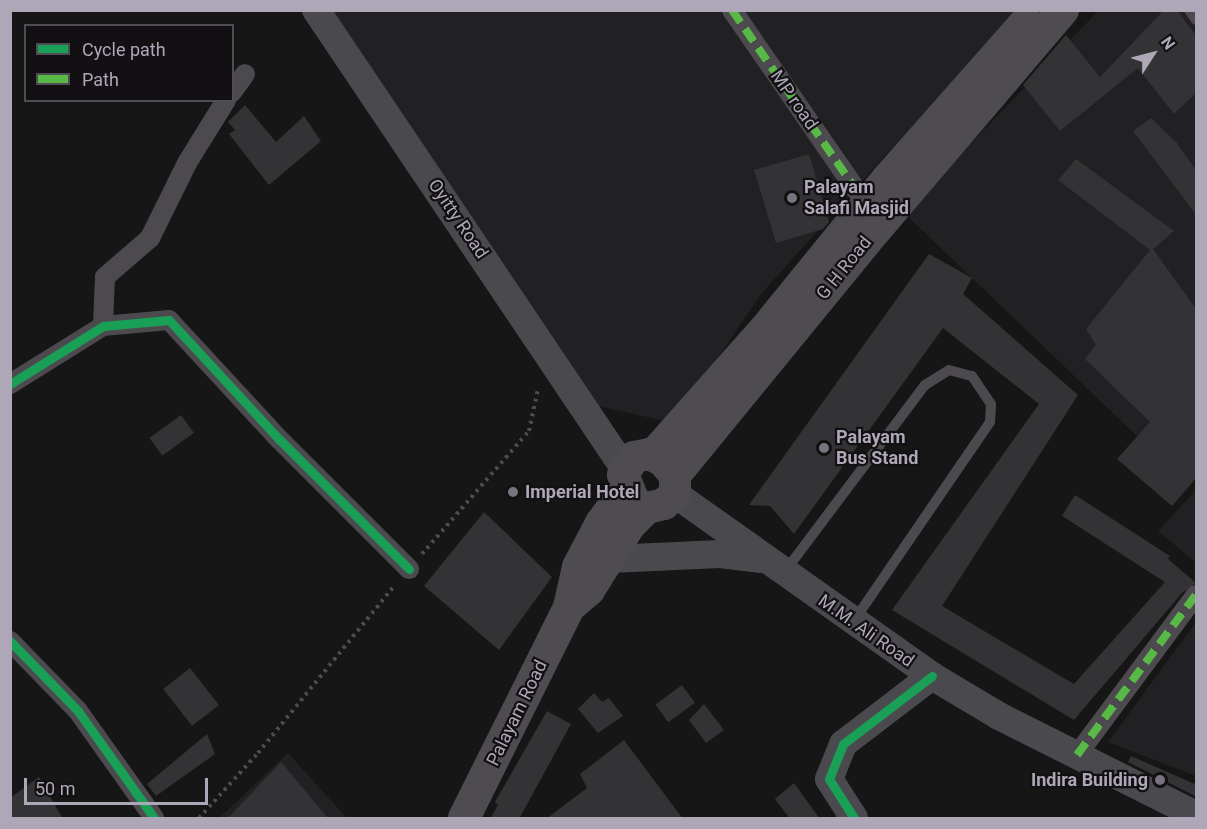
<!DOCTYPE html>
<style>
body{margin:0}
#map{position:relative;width:1207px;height:829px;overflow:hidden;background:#161616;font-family:Roboto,sans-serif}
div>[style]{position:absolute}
.built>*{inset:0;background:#212022}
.building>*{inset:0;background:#333234;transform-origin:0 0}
.path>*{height:4px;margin-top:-2px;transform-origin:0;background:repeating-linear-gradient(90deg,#4d4c51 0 3px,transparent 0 7.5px)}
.lane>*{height:10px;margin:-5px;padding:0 5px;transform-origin:5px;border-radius:5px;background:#4c4a4f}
.street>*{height:20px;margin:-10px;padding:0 10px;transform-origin:10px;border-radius:10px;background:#4c4a4f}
.secondary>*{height:28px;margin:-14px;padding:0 14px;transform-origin:14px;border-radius:14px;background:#4a494d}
.primary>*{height:32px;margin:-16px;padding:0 16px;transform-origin:16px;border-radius:16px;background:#4f4c51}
.quiet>*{height:8px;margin-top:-4px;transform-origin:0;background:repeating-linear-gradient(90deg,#58b947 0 15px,transparent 0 23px)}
.cycleway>*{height:9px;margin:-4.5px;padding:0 4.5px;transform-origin:4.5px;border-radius:4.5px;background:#1a9f57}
.dots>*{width:16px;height:16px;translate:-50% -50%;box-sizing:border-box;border:3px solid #121012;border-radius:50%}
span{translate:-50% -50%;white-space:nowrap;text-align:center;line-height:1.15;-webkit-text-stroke:4.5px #121012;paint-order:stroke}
.street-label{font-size:18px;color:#ada7b8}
.poi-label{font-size:18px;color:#ada7b8;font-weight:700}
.left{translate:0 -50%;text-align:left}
.right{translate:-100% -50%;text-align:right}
.frame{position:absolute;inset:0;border:12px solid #ada7b8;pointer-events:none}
.legend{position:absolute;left:24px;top:24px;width:210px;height:78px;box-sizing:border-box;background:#121012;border:2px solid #504c54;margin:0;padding:8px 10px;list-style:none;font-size:18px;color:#ada7b8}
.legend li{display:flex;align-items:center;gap:12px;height:30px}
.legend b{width:30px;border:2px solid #504c54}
.north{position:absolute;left:1123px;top:24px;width:60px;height:60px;-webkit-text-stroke:4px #121012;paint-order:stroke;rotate:54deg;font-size:16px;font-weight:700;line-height:24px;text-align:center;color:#ada7b8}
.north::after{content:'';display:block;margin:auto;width:21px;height:27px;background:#ada7b8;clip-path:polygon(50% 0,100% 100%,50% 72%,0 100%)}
.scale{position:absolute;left:24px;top:778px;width:184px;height:27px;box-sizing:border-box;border:3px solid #ada7b8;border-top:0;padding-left:8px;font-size:18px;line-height:21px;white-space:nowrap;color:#ada7b8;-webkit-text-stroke:4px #121012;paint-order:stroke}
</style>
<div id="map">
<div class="built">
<div style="clip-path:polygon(331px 11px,1026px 11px,883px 158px,761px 294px,674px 423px,598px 406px)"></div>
<div style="clip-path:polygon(1098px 11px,1196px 11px,1196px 437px,1164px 462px,904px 213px)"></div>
<div style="clip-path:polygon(1196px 490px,1196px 563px,1158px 531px)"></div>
<div style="clip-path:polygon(1196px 622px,1196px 776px,1108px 742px)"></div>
<div style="clip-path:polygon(288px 753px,347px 818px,219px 818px)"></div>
</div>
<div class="building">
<div style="clip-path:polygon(1164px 10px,1177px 10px,1197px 37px,1197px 92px,1174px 114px,1138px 68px,1060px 131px,1023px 85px,1066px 35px,1100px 77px)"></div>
<div style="clip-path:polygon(245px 105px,276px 142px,304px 116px,321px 141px,269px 185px,229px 134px,235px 130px,228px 122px)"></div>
<div style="clip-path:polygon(1151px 118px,1177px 143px,1197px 172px,1197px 216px,1133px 131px)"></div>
<div style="clip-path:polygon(809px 154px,829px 222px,823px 229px,776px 243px,754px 170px)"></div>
<div style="clip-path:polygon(1076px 159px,1174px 231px,1153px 249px,1197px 310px,1197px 477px,1172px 506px,1117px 459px,1150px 422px,1085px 359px,1096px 345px,1086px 329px,1150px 250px,1058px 180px)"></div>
<div style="clip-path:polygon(929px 254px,972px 278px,963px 294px,1078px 395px,942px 606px,1074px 684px,1165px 582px,1062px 516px,1075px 495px,1170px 556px,1168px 559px,1196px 583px,1182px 593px,1074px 720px,892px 610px,1039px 404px,943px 328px,794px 534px,770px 506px,749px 505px)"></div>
<div style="left:181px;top:415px;width:22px;height:39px;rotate:54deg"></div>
<div style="clip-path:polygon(484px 512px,552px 577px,499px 650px,424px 586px)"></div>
<div style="left:190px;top:668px;width:47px;height:34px;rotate:52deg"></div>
<div style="left:682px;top:685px;width:22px;height:33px;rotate:54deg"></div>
<div style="clip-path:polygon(594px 693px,602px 702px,609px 698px,623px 716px,598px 733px,578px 709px)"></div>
<div style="clip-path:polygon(704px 704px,724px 730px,706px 743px,689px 720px)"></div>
<div style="clip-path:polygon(547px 711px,571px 724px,519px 819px,490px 819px,498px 805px,495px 802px)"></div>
<div style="clip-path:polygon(207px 734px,215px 754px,156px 796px,147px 784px)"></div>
<div style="clip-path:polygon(624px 740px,683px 819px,546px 819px,587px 788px,580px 774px)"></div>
<div style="clip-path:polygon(1131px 756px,1197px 785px,1197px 797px,1128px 762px)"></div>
<div style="clip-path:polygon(281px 762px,329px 819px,227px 819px)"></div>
<div style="clip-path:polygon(39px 777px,63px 819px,10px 819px,10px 798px)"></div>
<div style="clip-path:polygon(794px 783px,820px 819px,790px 819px,775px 799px)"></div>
</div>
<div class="path">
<div style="left:422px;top:554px;width:163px;rotate:-49deg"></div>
<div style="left:529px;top:431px;width:43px;rotate:-77.9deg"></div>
<div style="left:199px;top:818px;width:88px;rotate:-47.8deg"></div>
<div style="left:258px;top:753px;width:217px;rotate:-50.8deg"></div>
</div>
<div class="lane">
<div style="left:1189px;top:10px;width:12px;rotate:55deg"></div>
<div style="left:786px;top:570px;width:231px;rotate:-53.1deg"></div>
<div style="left:925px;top:385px;width:28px;rotate:-32deg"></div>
<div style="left:949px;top:370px;width:24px;rotate:15deg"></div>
<div style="left:972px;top:376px;width:34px;rotate:56deg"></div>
<div style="left:991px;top:404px;width:18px;rotate:93deg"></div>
<div style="left:990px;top:422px;width:239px;rotate:124.4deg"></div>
</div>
<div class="street">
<div style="left:732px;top:10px;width:219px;rotate:55.4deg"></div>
<div style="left:232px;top:92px;width:22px;rotate:-54deg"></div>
<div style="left:103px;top:326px;width:49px;rotate:-87.7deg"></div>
<div style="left:105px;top:277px;width:60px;rotate:-40.9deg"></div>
<div style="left:150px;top:238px;width:84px;rotate:-63.7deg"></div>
<div style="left:187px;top:163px;width:74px;rotate:-58.2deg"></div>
<div style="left:10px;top:384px;width:110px;rotate:-31.9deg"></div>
<div style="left:103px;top:326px;width:66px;rotate:-5.2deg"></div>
<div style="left:169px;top:320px;width:162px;rotate:47.3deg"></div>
<div style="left:279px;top:439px;width:184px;rotate:45deg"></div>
<div style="left:10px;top:641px;width:98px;rotate:45.8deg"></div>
<div style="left:78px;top:711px;width:131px;rotate:54.6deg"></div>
<div style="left:1077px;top:755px;width:199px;rotate:-53.4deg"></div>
</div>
<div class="secondary">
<div style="left:316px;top:10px;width:556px;rotate:56.08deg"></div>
<div style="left:675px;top:494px;width:315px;rotate:35.3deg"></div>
<div style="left:932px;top:676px;width:78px;rotate:30.8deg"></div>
<div style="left:999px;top:716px;width:220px;rotate:26.7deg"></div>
<div style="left:610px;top:559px;width:110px;rotate:-2.6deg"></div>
<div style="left:720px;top:554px;width:40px;rotate:7.1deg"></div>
<div style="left:854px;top:818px;width:46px;rotate:-122.7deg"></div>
<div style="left:829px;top:779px;width:38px;rotate:-68deg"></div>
<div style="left:843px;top:744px;width:112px;rotate:-37.4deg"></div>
</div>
<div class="primary">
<div style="left:649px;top:454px;width:14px;rotate:25deg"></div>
<div style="left:662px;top:460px;width:20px;rotate:49deg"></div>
<div style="left:675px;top:475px;width:19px;rotate:90deg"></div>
<div style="left:675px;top:494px;width:15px;rotate:138deg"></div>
<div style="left:664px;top:504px;width:17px;rotate:167deg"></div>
<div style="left:647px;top:508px;width:13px;rotate:-162deg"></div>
<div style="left:635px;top:504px;width:31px;rotate:-112deg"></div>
<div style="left:623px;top:475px;width:21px;rotate:-59deg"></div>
<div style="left:634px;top:457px;width:15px;rotate:-11deg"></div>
<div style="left:653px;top:455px;width:169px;rotate:-48.4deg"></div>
<div style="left:765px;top:329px;width:193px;rotate:-50.9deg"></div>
<div style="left:887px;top:179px;width:210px;rotate:-48.5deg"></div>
<div style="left:675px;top:475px;width:315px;rotate:-50.7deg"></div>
<div style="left:875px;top:231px;width:290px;rotate:-49.6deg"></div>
<div style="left:569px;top:607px;width:26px;rotate:-40deg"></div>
<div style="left:589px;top:590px;width:77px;rotate:-57.8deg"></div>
<div style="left:630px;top:525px;width:24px;rotate:-45deg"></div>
<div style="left:464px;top:818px;width:236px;rotate:-63.5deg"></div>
<div style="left:569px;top:607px;width:41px;rotate:-77.3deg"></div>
<div style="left:578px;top:567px;width:50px;rotate:-62.4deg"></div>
<div style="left:601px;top:523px;width:42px;rotate:-53.7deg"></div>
</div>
<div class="quiet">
<div style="left:732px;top:10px;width:219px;rotate:55.4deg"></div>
<div style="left:1077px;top:755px;width:199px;rotate:-53.4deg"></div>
</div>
<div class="cycleway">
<div style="left:10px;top:384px;width:110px;rotate:-31.9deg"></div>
<div style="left:103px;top:326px;width:66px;rotate:-5.2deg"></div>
<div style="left:169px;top:320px;width:162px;rotate:47.3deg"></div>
<div style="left:279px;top:439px;width:184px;rotate:45deg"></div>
<div style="left:10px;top:641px;width:98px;rotate:45.8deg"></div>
<div style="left:78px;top:711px;width:131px;rotate:54.6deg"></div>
<div style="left:854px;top:818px;width:46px;rotate:-122.7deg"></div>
<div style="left:829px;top:779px;width:38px;rotate:-68deg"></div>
<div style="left:843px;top:744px;width:112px;rotate:-37.4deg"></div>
</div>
<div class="dots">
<div style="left:792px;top:198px;background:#78747f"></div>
<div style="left:824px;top:448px;background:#78747f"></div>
<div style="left:513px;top:492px;background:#78747f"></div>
<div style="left:1160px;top:780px;background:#78747f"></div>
</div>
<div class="street-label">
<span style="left:794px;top:100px;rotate:55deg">MP road</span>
<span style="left:458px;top:219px;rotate:56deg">Oyitty Road</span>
<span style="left:844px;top:268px;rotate:-51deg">G H Road</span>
<span style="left:866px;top:631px;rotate:35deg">M.M. Ali Road</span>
<span style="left:517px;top:713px;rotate:-64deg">Palayam Road</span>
</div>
<div class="poi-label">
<span class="left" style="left:804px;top:198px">Palayam<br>Salafi Masjid</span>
<span class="left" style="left:836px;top:448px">Palayam<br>Bus Stand</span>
<span class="left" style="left:525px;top:492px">Imperial Hotel</span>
<span class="right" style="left:1148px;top:780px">Indira Building</span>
</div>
<div class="frame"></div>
<ul class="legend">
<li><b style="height:8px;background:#1a9f57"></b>Cycle path</li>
<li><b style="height:8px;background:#58b947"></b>Path</li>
</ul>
<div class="north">N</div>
<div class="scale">50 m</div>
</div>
